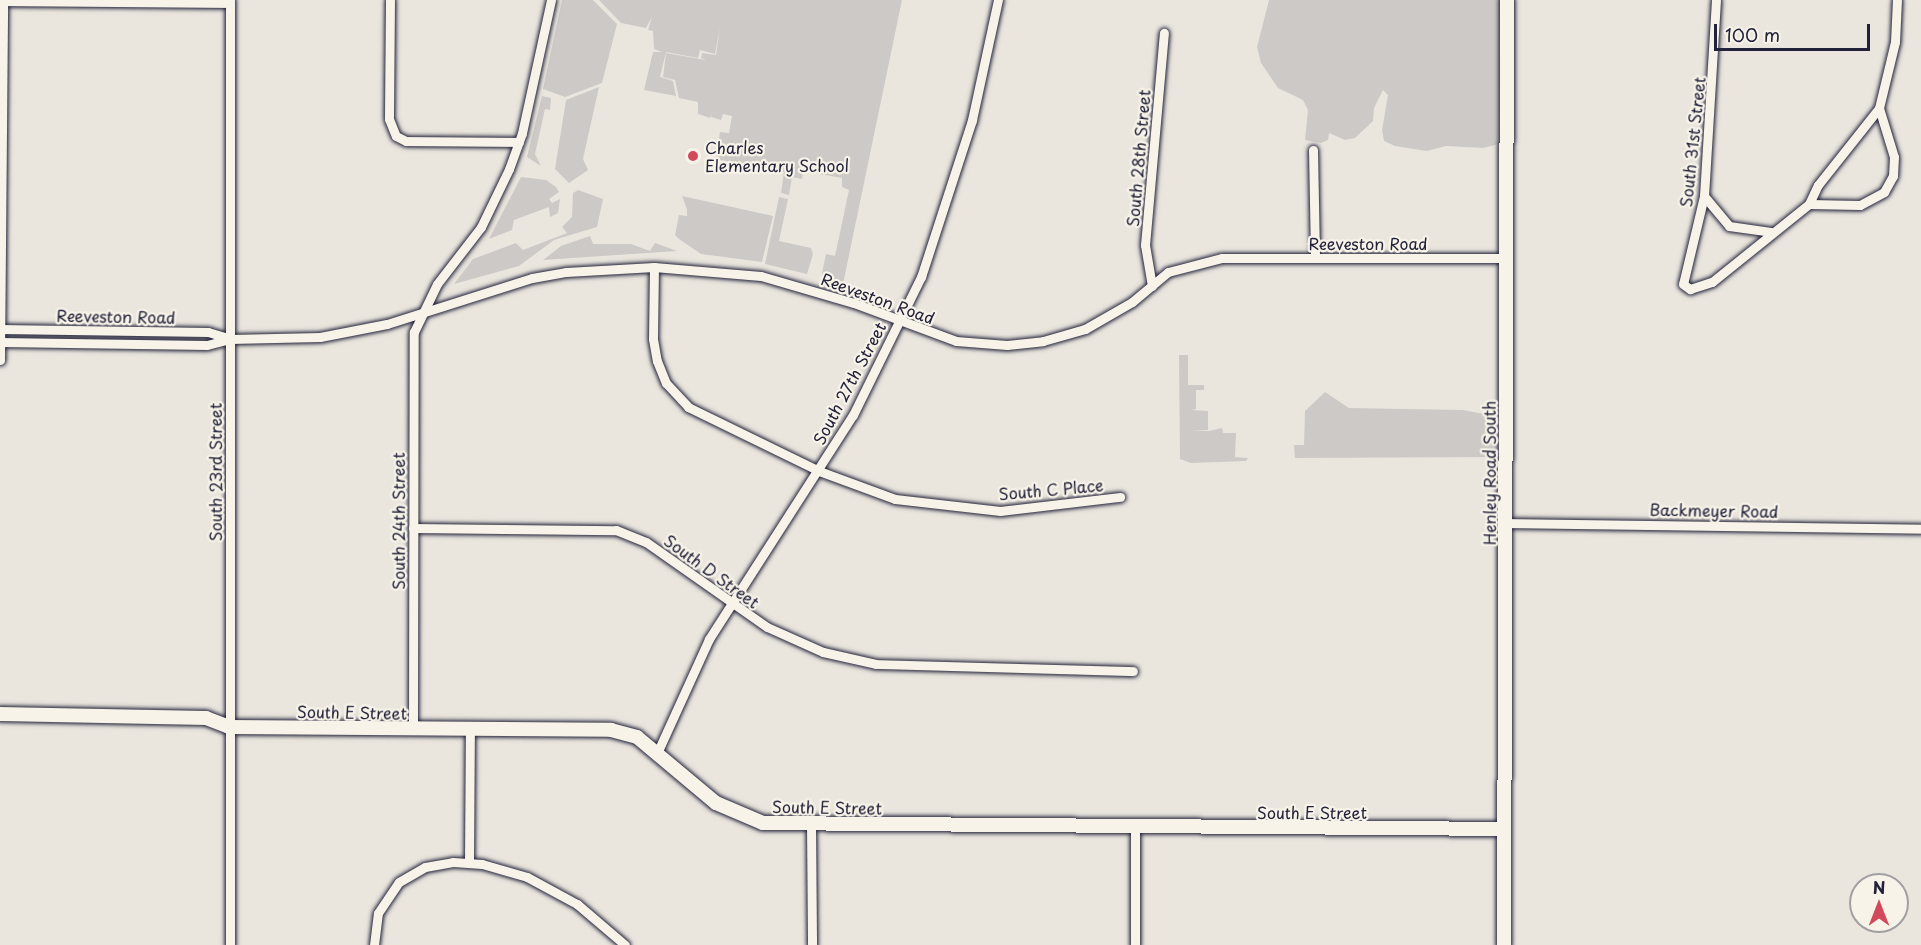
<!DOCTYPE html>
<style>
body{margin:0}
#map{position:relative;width:1921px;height:945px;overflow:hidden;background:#eae6de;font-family:"Playpen Sans",sans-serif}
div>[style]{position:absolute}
.green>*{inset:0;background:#cdc9c6}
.roads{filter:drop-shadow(0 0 2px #22223b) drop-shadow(0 0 2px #22223b)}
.street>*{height:9px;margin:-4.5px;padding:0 4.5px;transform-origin:4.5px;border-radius:4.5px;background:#f7f3e8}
.secondary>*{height:14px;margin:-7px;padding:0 7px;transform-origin:7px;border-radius:7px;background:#f7f3e8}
.dots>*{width:16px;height:16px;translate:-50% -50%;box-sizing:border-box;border:3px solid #f7f3e8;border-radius:50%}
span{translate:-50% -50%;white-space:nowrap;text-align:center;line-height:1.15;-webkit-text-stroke:4.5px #f7f3e8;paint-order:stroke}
.street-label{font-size:16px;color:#22223b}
.poi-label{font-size:16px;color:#22223b}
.left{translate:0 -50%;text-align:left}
.north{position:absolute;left:1849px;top:873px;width:60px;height:60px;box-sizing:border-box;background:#f7f3e8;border:2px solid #a29fa3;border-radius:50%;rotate:0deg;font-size:16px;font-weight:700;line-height:24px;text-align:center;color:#22223b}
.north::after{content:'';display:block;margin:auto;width:21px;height:27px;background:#d1495b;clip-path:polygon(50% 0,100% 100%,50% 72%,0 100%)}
.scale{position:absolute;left:1714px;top:24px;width:156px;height:27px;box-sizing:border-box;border:3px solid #22223b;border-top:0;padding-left:8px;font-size:18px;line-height:21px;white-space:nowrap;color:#22223b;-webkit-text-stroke:4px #f7f3e8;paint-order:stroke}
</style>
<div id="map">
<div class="green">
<div style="clip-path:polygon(562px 0,593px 0,617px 24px,602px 83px,565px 97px,543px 89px)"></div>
<div style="clip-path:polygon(599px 0,902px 0,843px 284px,824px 278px,822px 273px,826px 254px,835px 256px,849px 190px,842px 187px,842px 178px,803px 171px,802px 179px,792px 177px,789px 195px,781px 193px,784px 172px,716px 159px,720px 132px,729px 133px,732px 116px,723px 114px,721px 120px,711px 117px,712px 113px,710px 118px,698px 114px,698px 102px,679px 98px,675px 80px,663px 77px,666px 53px,706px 60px,701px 58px,702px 53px,716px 55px,720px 27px,715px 54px,700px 50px,698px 58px,666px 52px,660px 77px,673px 81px,676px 96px,644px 90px,653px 52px,662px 52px,654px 49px,653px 31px,648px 30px,652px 17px,646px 28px,621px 23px)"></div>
<div style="clip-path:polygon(1269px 0,1500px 0,1499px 144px,1483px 148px,1446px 146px,1427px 151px,1395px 146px,1384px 141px,1382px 130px,1388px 95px,1383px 90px,1374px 108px,1373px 121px,1355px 138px,1345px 140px,1329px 133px,1328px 140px,1321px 143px,1305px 140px,1308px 110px,1303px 100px,1278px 88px,1261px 63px,1257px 47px)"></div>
<div style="clip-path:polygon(599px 87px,583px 159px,588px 170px,569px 183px,555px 169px,566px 100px)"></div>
<div style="clip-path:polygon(542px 96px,551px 98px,550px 110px,545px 109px,535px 154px,541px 166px,527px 157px)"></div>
<div style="clip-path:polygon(521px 177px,546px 180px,556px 187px,559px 192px,549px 199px,552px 203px,560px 199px,558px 213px,550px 217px,549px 207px,514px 220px,512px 230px,489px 239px)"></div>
<div style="clip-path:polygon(578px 190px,603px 199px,597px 227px,554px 240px,519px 266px,454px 284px,473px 259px,516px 243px,523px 250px,567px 233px,562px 227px,572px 217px,573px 193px)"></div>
<div style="clip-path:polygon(682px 196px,773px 216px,762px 262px,701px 254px,679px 239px,675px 235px,679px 215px,687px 216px,687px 209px)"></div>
<div style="clip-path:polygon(779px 197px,788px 199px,779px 241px,811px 248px,813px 254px,807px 274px,765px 264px)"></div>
<div style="clip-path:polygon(590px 236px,593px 244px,631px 244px,650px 251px,655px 243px,677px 251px,543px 260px,561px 246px)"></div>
<div style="clip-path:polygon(1179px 355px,1188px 355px,1188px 385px,1204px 385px,1204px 390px,1196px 390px,1196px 409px,1191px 410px,1208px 411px,1208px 430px,1191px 431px,1209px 431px,1222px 428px,1223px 433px,1236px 433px,1235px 457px,1248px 458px,1246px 461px,1191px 463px,1180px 459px)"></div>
<div style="clip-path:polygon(1325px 392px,1349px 408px,1463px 410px,1484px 414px,1497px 424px,1498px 457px,1295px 458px,1294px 445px,1304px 445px,1305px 411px)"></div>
</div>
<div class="roads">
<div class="street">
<div style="left:230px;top:0;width:945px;rotate:90deg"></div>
<div style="left:390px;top:0;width:119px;rotate:90.5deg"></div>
<div style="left:389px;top:119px;width:18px;rotate:68deg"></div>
<div style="left:396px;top:136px;width:11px;rotate:27deg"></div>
<div style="left:406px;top:141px;width:113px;rotate:0.5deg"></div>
<div style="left:1716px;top:0;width:196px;rotate:93.5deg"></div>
<div style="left:1704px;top:196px;width:90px;rotate:103.4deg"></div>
<div style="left:1683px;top:284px;width:9px;rotate:36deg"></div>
<div style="left:1690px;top:289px;width:23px;rotate:-18deg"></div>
<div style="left:1712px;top:282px;width:124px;rotate:-38.8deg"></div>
<div style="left:1809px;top:204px;width:21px;rotate:-65deg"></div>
<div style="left:1818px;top:185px;width:98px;rotate:-51.6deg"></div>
<div style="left:1879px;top:108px;width:68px;rotate:-76.4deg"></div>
<div style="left:1895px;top:42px;width:42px;rotate:-87.3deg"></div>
<div style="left:0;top:1px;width:230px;rotate:0.5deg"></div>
<div style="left:1313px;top:150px;width:107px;rotate:88.9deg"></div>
<div style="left:1704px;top:196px;width:39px;rotate:50deg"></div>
<div style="left:1729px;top:226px;width:42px;rotate:8.1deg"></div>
<div style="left:1809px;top:204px;width:51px;rotate:1.1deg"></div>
<div style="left:1860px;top:205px;width:27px;rotate:-28deg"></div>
<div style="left:1884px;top:192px;width:18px;rotate:-61deg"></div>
<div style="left:1893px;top:176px;width:19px;rotate:-87deg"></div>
<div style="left:1894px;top:157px;width:51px;rotate:-107deg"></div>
<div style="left:654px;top:267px;width:72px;rotate:90.8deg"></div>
<div style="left:653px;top:339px;width:22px;rotate:80deg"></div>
<div style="left:657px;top:361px;width:24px;rotate:68deg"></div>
<div style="left:666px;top:383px;width:33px;rotate:47deg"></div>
<div style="left:688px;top:407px;width:146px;rotate:26deg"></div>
<div style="left:819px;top:471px;width:81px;rotate:20.2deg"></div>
<div style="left:895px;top:499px;width:106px;rotate:6.5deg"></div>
<div style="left:1000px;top:511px;width:121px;rotate:-6.7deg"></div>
<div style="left:1152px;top:286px;width:42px;rotate:-99.7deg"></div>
<div style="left:1145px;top:245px;width:213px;rotate:-84.9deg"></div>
<div style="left:0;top:329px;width:208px;rotate:0.8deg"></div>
<div style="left:208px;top:332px;width:21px;rotate:17deg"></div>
<div style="left:0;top:342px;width:207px;rotate:0.8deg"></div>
<div style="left:207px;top:345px;width:24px;rotate:-15deg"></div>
<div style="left:230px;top:339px;width:90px;rotate:-1.3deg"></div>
<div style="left:320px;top:337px;width:68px;rotate:-11deg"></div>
<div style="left:387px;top:324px;width:152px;rotate:-17.6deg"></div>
<div style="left:532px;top:278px;width:35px;rotate:-10deg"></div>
<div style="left:566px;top:272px;width:88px;rotate:-3.3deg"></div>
<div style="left:654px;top:267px;width:107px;rotate:4.8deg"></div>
<div style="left:761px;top:276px;width:97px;rotate:16.2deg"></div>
<div style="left:854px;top:303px;width:109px;rotate:20.4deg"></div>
<div style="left:956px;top:341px;width:51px;rotate:4.5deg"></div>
<div style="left:1007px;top:345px;width:36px;rotate:-6deg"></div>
<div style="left:1043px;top:341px;width:44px;rotate:-15.9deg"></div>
<div style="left:1085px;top:329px;width:54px;rotate:-29.9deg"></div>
<div style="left:1132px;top:302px;width:47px;rotate:-39.8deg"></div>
<div style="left:1168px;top:272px;width:56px;rotate:-14.5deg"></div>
<div style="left:1222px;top:258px;width:283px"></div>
<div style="left:0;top:360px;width:359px;rotate:-89.5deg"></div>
<div style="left:1506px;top:523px;width:415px;rotate:0.8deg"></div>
<div style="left:413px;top:528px;width:203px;rotate:0.6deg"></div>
<div style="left:616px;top:530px;width:32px;rotate:22deg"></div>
<div style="left:646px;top:542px;width:148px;rotate:35.1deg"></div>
<div style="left:767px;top:627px;width:61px;rotate:24.1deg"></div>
<div style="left:823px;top:652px;width:54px;rotate:12.8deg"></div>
<div style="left:876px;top:664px;width:257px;rotate:1.6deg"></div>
<div style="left:413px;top:729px;width:397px;rotate:-89.9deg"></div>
<div style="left:414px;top:332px;width:53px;rotate:-64.4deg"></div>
<div style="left:437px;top:284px;width:72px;rotate:-52.3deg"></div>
<div style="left:481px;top:227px;width:64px;rotate:-64.2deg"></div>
<div style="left:509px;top:169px;width:38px;rotate:-70deg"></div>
<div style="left:522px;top:133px;width:136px;rotate:-77.7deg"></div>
<div style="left:658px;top:751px;width:123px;rotate:-65.5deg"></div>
<div style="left:709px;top:639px;width:266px;rotate:-57.3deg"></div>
<div style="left:853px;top:415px;width:154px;rotate:-63.8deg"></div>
<div style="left:921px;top:277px;width:165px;rotate:-72deg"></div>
<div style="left:972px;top:120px;width:123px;rotate:-77.8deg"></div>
<div style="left:811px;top:824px;width:121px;rotate:89.5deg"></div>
<div style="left:469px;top:862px;width:133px;rotate:-89.6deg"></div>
<div style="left:374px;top:945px;width:32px;rotate:-83deg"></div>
<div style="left:378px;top:913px;width:37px;rotate:-56deg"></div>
<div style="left:399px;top:882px;width:30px;rotate:-30deg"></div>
<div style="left:425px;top:867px;width:28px;rotate:-10deg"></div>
<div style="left:453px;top:862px;width:29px;rotate:4deg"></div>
<div style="left:482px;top:864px;width:47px;rotate:16.1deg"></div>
<div style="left:527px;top:877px;width:57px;rotate:28.4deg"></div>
<div style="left:577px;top:904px;width:63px;rotate:40.5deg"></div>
<div style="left:1135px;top:945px;width:118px;rotate:-90deg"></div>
</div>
<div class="secondary">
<div style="left:0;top:714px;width:206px;rotate:1.1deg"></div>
<div style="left:206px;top:718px;width:25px;rotate:21deg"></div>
<div style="left:229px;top:727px;width:382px;rotate:0.4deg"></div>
<div style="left:611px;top:730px;width:27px;rotate:15deg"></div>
<div style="left:637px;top:737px;width:103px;rotate:39.9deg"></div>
<div style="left:716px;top:803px;width:51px;rotate:23.1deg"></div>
<div style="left:763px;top:823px;width:741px;rotate:0.46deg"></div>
<div style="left:1504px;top:945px;width:945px;rotate:-89.82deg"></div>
</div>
</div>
<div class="dots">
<div style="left:693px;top:156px;background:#d1495b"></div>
</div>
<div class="street-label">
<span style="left:1692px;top:142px;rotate:-84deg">South 31st Street</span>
<span style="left:1138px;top:158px;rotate:-85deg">South 28th Street</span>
<span style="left:1368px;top:243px">Reeveston Road</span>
<span style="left:878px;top:298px;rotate:20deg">Reeveston Road</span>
<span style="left:116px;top:316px;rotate:1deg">Reeveston Road</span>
<span style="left:849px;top:383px;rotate:-62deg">South 27th Street</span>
<span style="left:215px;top:472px;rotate:-90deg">South 23rd Street</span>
<span style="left:1489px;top:473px;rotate:-90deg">Henley Road South</span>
<span style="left:1051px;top:489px;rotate:-5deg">South C Place</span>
<span style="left:1714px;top:510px;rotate:1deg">Backmeyer Road</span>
<span style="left:398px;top:521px;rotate:-90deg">South 24th Street</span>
<span style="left:712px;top:571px;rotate:36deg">South D Street</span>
<span style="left:352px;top:712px;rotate:1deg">South E Street</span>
<span style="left:827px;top:807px;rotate:1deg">South E Street</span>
<span style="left:1312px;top:812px">South E Street</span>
</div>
<div class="poi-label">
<span class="left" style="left:705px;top:156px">Charles<br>Elementary School</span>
</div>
<div class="north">N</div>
<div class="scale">100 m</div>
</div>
